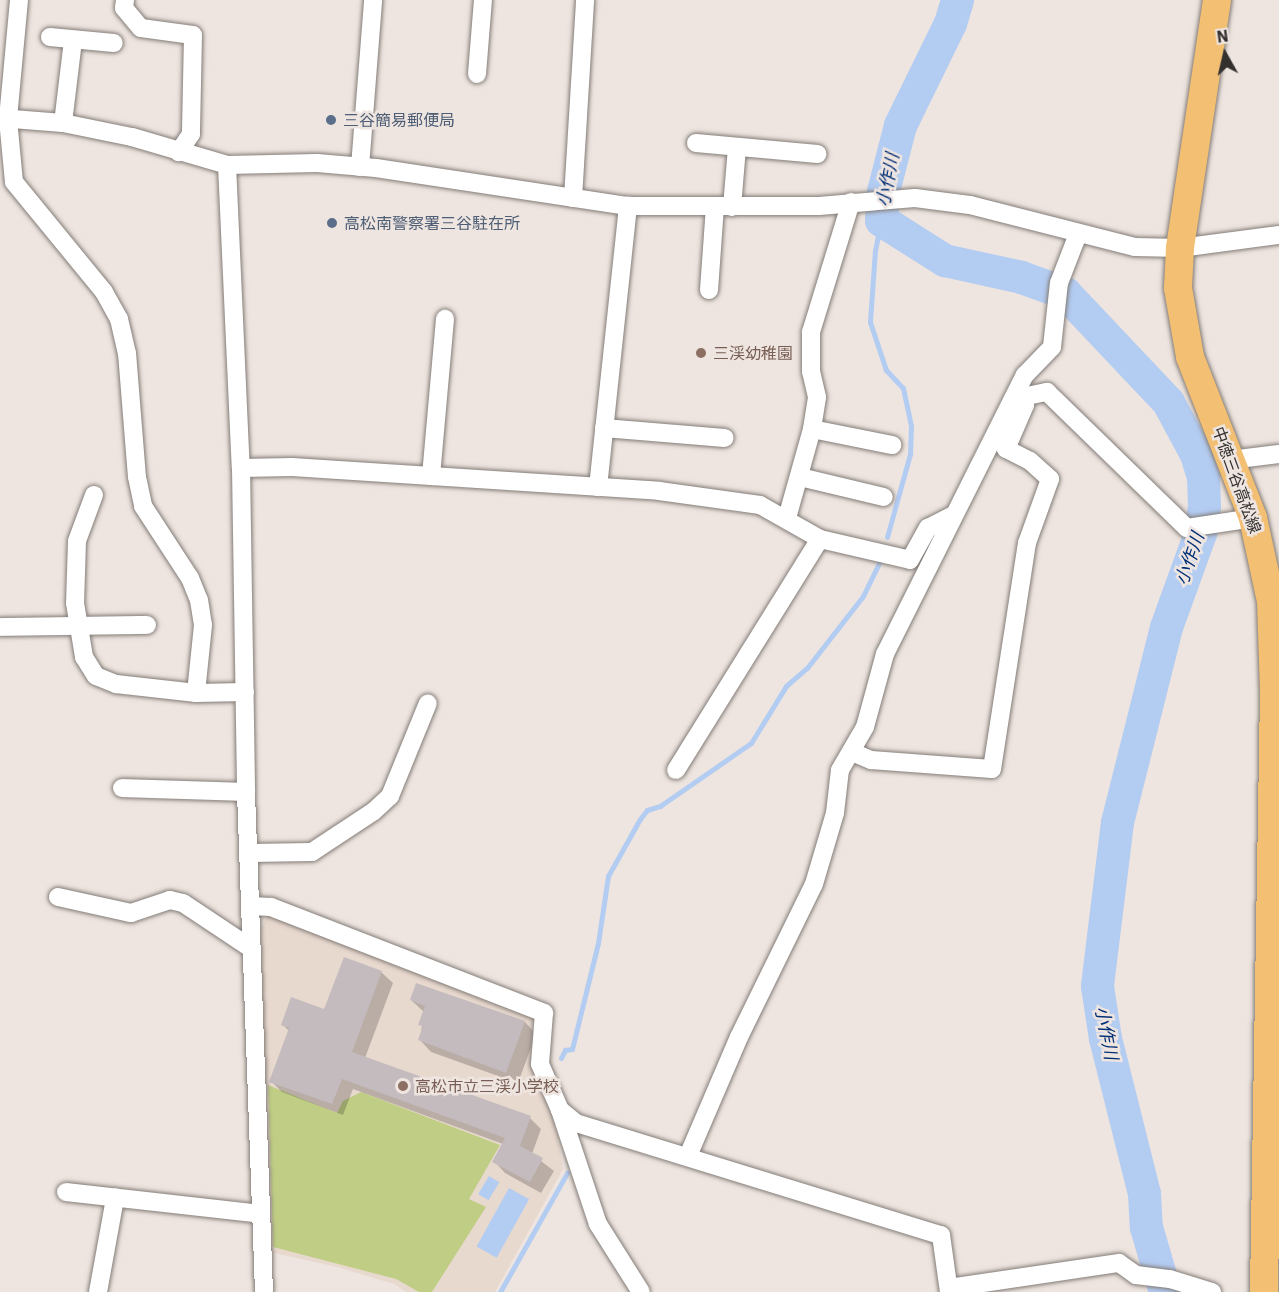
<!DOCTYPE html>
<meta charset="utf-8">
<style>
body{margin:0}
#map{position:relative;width:1279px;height:1292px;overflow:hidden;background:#eee5e0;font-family:"IBM Plex Sans","Noto Sans JP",sans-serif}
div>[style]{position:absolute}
.built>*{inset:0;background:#e8d9cf}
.green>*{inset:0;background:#c0ce85}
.water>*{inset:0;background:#b3ccf2;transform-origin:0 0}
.shadow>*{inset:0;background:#0003}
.stream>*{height:5px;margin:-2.5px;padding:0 2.5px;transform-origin:2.5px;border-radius:2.5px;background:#b3ccf2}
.river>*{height:33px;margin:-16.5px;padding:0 16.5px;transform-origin:16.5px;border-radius:16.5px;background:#b3ccf2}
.building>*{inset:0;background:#c4bbbf}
.roads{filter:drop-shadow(0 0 2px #837c77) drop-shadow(0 0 2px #837c77)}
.street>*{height:18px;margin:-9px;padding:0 9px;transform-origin:9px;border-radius:9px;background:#fff}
.primary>*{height:28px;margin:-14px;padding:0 14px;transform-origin:14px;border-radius:14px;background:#f3bf73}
.dots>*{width:16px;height:16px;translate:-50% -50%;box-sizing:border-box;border:3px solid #eee5e0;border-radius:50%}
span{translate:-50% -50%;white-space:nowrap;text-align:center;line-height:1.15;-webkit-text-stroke:5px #eee5e0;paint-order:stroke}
.service-label{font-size:16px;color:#4e5e75}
.left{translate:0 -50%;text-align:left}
.education-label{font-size:16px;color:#785e54}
.street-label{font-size:16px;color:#33302e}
.water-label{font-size:18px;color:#002f76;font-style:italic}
.north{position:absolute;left:1195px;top:24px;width:60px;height:60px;-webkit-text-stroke:4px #eee5e0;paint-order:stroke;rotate:352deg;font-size:16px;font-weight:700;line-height:24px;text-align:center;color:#33302e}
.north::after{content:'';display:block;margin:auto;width:21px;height:27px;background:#33302e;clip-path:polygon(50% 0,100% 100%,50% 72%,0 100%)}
</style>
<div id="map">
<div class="built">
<div style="clip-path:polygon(270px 911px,532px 1014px,531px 1064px,553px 1109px,563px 1169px,495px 1292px,406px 1292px,394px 1284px,337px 1267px,270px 1252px,259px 932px)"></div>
</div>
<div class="green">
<div style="clip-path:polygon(268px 1085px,337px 1113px,343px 1101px,361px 1092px,500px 1145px,469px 1199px,486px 1207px,432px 1292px,419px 1292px,396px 1279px,273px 1247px)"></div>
</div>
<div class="water">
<div style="left:489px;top:1176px;width:12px;height:21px;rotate:31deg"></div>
<div style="left:509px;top:1188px;width:23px;height:67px;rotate:29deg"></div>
</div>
<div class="shadow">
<div style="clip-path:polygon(381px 972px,393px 983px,365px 1058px,530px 1118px,541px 1129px,532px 1154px,554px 1171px,541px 1193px,505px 1173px,494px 1161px,503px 1144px,353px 1089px,343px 1115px,282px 1092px,271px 1081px,289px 1031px,283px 1025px,325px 1011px)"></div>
<div style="clip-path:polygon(417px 985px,525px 1022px,536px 1034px,518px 1083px,431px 1052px,420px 1040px,424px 1012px,411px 1000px)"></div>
</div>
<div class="stream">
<div style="left:881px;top:220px;width:31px;rotate:101deg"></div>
<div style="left:875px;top:250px;width:72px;rotate:94deg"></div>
<div style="left:870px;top:322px;width:51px;rotate:71.6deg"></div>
<div style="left:886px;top:370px;width:25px;rotate:47deg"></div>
<div style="left:903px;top:388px;width:39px;rotate:78deg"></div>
<div style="left:911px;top:426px;width:28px;rotate:92deg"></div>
<div style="left:910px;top:454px;width:86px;rotate:105.5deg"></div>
<div style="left:561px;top:1058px;width:9px;rotate:-63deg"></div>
<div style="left:565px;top:1050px;width:7px;rotate:-8deg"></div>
<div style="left:572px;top:1049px;width:109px;rotate:-76.2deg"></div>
<div style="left:598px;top:943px;width:68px;rotate:-81.5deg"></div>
<div style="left:608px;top:876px;width:65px;rotate:-60.7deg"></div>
<div style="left:640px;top:819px;width:11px;rotate:-52deg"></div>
<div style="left:647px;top:810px;width:14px;rotate:-17deg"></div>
<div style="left:660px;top:806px;width:111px;rotate:-34.7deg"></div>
<div style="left:751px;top:743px;width:67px;rotate:-58.4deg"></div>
<div style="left:786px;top:686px;width:28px;rotate:-41deg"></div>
<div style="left:807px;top:668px;width:91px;rotate:-52.1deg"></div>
<div style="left:863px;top:596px;width:39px;rotate:-64deg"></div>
<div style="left:500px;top:1292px;width:137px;rotate:-60.6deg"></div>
</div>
<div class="river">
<div style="left:957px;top:0;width:24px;rotate:107deg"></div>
<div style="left:950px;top:23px;width:114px;rotate:116.1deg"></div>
<div style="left:900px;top:125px;width:68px;rotate:104.4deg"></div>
<div style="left:883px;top:191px;width:29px;rotate:94deg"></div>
<div style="left:881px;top:220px;width:75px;rotate:32.4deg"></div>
<div style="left:944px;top:260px;width:79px;rotate:12.4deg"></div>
<div style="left:1021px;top:277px;width:47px;rotate:20deg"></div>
<div style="left:1065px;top:293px;width:150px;rotate:46.6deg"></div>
<div style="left:1168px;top:402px;width:59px;rotate:61.7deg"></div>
<div style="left:1196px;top:454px;width:24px;rotate:73deg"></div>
<div style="left:1203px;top:477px;width:29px;rotate:88deg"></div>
<div style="left:1204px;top:506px;width:27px;rotate:98deg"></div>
<div style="left:1200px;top:533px;width:100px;rotate:109.9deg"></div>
<div style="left:1166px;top:627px;width:201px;rotate:104.1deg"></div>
<div style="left:1117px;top:822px;width:165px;rotate:97deg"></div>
<div style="left:1097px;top:986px;width:53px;rotate:81.3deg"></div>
<div style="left:1105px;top:1038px;width:160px;rotate:75.9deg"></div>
<div style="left:1144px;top:1193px;width:34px;rotate:87deg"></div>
<div style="left:1146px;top:1227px;width:68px;rotate:73.7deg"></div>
</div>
<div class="building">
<div style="clip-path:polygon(344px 957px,382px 971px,352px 1052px,531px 1116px,520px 1146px,543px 1158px,530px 1182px,492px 1162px,505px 1138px,342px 1079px,332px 1104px,269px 1082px,289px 1028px,281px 1025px,291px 997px,324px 1009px)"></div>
<div style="clip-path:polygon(416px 983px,525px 1021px,506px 1073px,418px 1040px,423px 1026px,418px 1025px,425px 1006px,410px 1000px)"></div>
</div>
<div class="roads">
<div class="street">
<div style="left:19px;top:0;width:120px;rotate:95.3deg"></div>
<div style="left:8px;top:119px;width:63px;rotate:84.6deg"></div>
<div style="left:14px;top:182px;width:142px;rotate:50.7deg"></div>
<div style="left:104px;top:292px;width:31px;rotate:61deg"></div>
<div style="left:119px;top:319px;width:35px;rotate:77deg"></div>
<div style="left:127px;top:353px;width:124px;rotate:85.4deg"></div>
<div style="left:137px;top:477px;width:30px;rotate:78deg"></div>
<div style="left:143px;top:506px;width:86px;rotate:56.9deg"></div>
<div style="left:190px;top:578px;width:24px;rotate:68deg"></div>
<div style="left:199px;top:600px;width:25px;rotate:81deg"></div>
<div style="left:203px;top:625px;width:68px;rotate:95.9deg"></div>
<div style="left:125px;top:0;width:8px;rotate:97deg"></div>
<div style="left:124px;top:8px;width:26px;rotate:50deg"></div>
<div style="left:141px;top:28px;width:52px;rotate:7.7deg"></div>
<div style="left:193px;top:35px;width:99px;rotate:91.2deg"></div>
<div style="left:191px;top:134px;width:22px;rotate:124deg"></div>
<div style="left:50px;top:37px;width:64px;rotate:5.4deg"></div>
<div style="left:477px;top:74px;width:74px;rotate:-85.4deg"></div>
<div style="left:0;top:118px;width:63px;rotate:4.5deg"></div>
<div style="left:63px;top:123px;width:70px;rotate:11.5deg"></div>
<div style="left:132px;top:137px;width:99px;rotate:16.4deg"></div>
<div style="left:227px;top:165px;width:90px;rotate:-1.3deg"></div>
<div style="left:317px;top:163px;width:59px;rotate:4.8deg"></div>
<div style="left:376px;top:168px;width:255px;rotate:8.6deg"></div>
<div style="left:628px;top:206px;width:191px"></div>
<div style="left:819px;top:206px;width:96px;rotate:-4.8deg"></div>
<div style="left:915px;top:198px;width:55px;rotate:7.3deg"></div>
<div style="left:970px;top:205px;width:170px;rotate:14.3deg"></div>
<div style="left:1135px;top:247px;width:45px;rotate:1.3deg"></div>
<div style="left:1180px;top:248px;width:100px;rotate:-7.5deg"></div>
<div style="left:63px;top:123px;width:84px;rotate:-83.1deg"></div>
<div style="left:696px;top:143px;width:122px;rotate:5.2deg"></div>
<div style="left:227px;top:165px;width:303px;rotate:87.4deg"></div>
<div style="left:241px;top:468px;width:324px;rotate:89.1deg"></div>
<div style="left:246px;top:792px;width:500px;rotate:87.94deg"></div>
<div style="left:360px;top:167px;width:168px;rotate:-85.5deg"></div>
<div style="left:573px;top:198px;width:198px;rotate:-86.5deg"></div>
<div style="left:732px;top:207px;width:59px;rotate:-85.2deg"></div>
<div style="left:709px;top:290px;width:83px;rotate:-85.9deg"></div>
<div style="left:1013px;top:399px;width:35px;rotate:-12deg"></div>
<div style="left:1047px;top:392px;width:195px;rotate:44.2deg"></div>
<div style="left:1187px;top:528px;width:67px;rotate:-8.6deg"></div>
<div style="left:604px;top:428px;width:121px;rotate:4.7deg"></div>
<div style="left:812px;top:429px;width:82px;rotate:11.3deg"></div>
<div style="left:1230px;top:460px;width:49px;rotate:-7deg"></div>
<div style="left:241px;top:468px;width:51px;rotate:-1.1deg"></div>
<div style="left:292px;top:467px;width:368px;rotate:3.7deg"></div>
<div style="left:659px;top:491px;width:102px;rotate:7.9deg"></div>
<div style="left:760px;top:505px;width:69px;rotate:29.5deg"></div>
<div style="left:820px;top:539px;width:92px;rotate:13.1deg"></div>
<div style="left:910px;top:560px;width:37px;rotate:-61deg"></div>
<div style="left:928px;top:528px;width:29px;rotate:-27deg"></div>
<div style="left:431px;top:476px;width:158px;rotate:-84.9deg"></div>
<div style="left:800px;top:477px;width:86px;rotate:13.4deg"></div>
<div style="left:598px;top:487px;width:283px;rotate:-83.9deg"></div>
<div style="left:94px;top:495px;width:49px;rotate:110.3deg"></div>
<div style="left:77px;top:541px;width:62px;rotate:91.8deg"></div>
<div style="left:75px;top:603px;width:55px;rotate:80.5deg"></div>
<div style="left:84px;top:657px;width:22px;rotate:58deg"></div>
<div style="left:96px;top:676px;width:22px;rotate:22deg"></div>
<div style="left:116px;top:684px;width:81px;rotate:6.4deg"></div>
<div style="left:196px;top:693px;width:49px;rotate:-1.2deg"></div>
<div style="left:787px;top:518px;width:92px;rotate:-74.3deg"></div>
<div style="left:812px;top:429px;width:32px;rotate:-81deg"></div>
<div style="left:817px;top:397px;width:26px;rotate:-103deg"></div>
<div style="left:811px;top:372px;width:40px;rotate:-90deg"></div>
<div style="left:811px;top:332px;width:136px;rotate:-72.9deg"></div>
<div style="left:0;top:627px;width:147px;rotate:-0.8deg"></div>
<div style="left:852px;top:752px;width:21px;rotate:23deg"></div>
<div style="left:871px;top:760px;width:121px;rotate:4.3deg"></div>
<div style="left:992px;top:769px;width:229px;rotate:-81.2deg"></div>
<div style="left:1027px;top:543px;width:68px;rotate:-70.2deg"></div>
<div style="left:1050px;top:479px;width:27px;rotate:-138deg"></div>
<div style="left:1030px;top:461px;width:27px;rotate:-153deg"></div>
<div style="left:1006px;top:449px;width:48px;rotate:-66.6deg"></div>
<div style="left:1025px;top:405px;width:13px;rotate:-153deg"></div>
<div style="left:676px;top:770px;width:272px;rotate:-58.1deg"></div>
<div style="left:122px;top:788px;width:124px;rotate:1.8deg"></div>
<div style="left:250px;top:853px;width:62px;rotate:-0.9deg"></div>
<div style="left:312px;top:852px;width:74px;rotate:-33.5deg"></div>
<div style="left:374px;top:811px;width:22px;rotate:-43deg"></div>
<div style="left:390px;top:796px;width:100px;rotate:-67.8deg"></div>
<div style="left:58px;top:897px;width:75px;rotate:12.4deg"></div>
<div style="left:131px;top:913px;width:41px;rotate:-18.4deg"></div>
<div style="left:170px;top:900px;width:13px;rotate:13deg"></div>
<div style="left:183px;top:903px;width:83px;rotate:33.7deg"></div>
<div style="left:251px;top:906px;width:20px;rotate:3deg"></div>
<div style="left:271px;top:907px;width:293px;rotate:21.2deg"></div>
<div style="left:544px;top:1013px;width:51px;rotate:94.5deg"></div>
<div style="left:540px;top:1064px;width:50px;rotate:66.5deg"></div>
<div style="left:560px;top:1110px;width:21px;rotate:39deg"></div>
<div style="left:576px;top:1123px;width:382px;rotate:17.1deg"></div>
<div style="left:941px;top:1235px;width:58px;rotate:82deg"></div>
<div style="left:560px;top:1110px;width:120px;rotate:71.6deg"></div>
<div style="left:598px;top:1224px;width:80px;rotate:57.7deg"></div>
<div style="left:688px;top:1156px;width:129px;rotate:-66.8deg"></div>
<div style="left:739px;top:1037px;width:170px;rotate:-63.9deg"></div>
<div style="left:814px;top:884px;width:74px;rotate:-73.5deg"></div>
<div style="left:835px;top:813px;width:43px;rotate:-83.4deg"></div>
<div style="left:840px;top:770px;width:50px;rotate:-59.8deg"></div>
<div style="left:865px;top:727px;width:76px;rotate:-74.7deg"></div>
<div style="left:885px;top:654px;width:312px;rotate:-63.4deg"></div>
<div style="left:1025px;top:375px;width:39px;rotate:-46deg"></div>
<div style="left:1052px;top:347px;width:64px;rotate:-83.8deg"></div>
<div style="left:1059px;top:283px;width:53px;rotate:-68.8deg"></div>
<div style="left:66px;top:1192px;width:196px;rotate:6.4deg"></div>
<div style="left:949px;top:1288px;width:172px;rotate:-8.4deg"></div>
<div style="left:1119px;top:1263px;width:21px;rotate:35deg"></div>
<div style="left:1136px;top:1275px;width:34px;rotate:7deg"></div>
<div style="left:1170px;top:1279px;width:44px;rotate:17.2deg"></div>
<div style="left:98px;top:1292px;width:96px;rotate:-79.7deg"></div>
</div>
<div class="primary">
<div style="left:1217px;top:0;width:251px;rotate:98.5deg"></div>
<div style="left:1180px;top:248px;width:40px;rotate:92.9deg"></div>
<div style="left:1178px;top:288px;width:70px;rotate:80.1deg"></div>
<div style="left:1190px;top:357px;width:173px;rotate:68.6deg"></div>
<div style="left:1253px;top:518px;width:85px;rotate:77.8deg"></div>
<div style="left:1271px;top:601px;width:92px;rotate:88.1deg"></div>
<div style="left:1274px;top:693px;width:599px;rotate:90.96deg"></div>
</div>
</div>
<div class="dots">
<div style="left:331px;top:120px;background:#5c6f8a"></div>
<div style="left:332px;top:223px;background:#5c6f8a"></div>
<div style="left:701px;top:353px;background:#8d6e63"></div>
<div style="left:403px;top:1086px;background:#8d6e63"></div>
</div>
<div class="service-label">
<span class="left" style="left:343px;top:120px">三谷簡易郵便局</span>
<span class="left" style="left:344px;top:223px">高松南警察署三谷駐在所</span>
</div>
<div class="education-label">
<span class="left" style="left:713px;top:353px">三渓幼稚園</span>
<span class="left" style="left:415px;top:1086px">高松市立三渓小学校</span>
</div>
<div class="street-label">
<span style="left:1237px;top:480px;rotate:70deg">中徳三谷高松線</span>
</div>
<div class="water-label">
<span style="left:888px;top:180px;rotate:-79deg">小作川</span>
<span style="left:1190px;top:559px;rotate:-71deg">小作川</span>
<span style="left:1106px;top:1033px;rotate:79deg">小作川</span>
</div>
<div class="north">N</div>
</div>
